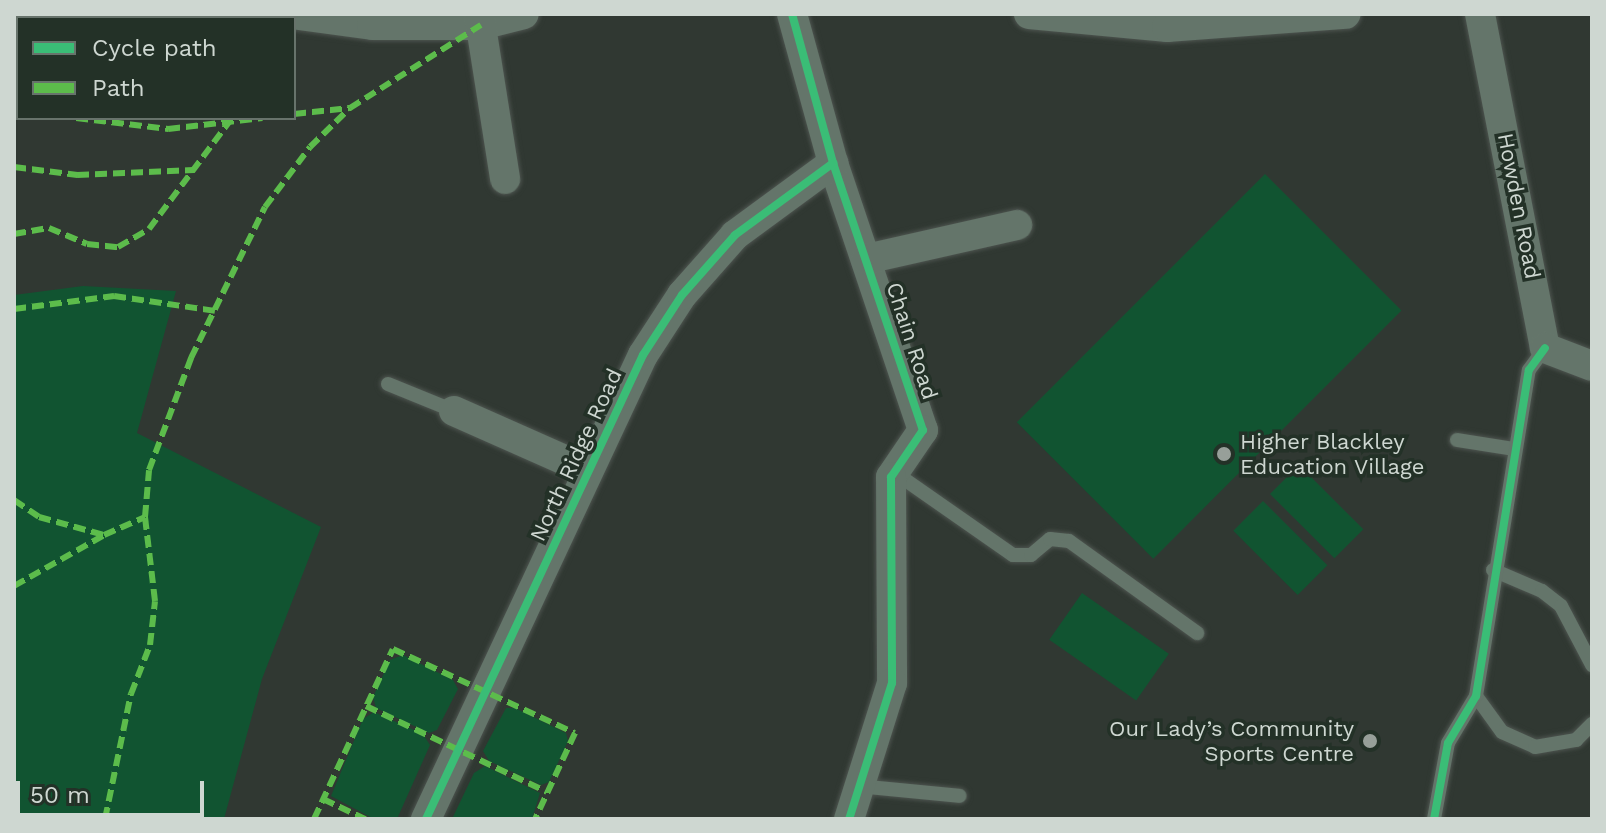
<!DOCTYPE html>
<meta charset="utf-8">
<style>
body{margin:0}
#map{position:relative;width:1606px;height:833px;overflow:hidden;background:#303832;font-family:"Work Sans",sans-serif}
div>[style]{position:absolute}
.green>*{inset:0;background:#115431;transform-origin:0 0}
.roads{filter:drop-shadow(0 0 2px #4d544f) drop-shadow(0 0 2px #4d544f)}
.lane>*{height:14px;margin:-7px;padding:0 7px;transform-origin:7px;border-radius:7px;background:#64756a}
.street>*{height:30px;margin:-15px;padding:0 15px;transform-origin:15px;border-radius:15px;background:#64756a}
.quiet>*{height:6px;margin-top:-3px;transform-origin:0;background:repeating-linear-gradient(90deg,#5cbc4b 0 12px,transparent 0 18px)}
.cycleway>*{height:8px;margin:-4px;padding:0 4px;transform-origin:4px;border-radius:4px;background:#3abd76}
.dots>*{width:22px;height:22px;translate:-50% -50%;box-sizing:border-box;border:4px solid #233127;border-radius:50%}
span{translate:-50% -50%;white-space:nowrap;text-align:center;line-height:1.15;-webkit-text-stroke:7px #233127;paint-order:stroke}
.street-label{font-size:22px;color:#ced7d1}
.poi-label{font-size:22px;color:#ced7d1}
.left{translate:0 -50%;text-align:left}
.right{translate:-100% -50%;text-align:right}
.frame{position:absolute;inset:0;border:16px solid #ced7d1;pointer-events:none}
.legend{position:absolute;left:16px;top:16px;width:280px;height:104px;box-sizing:border-box;background:#233127;border:2px solid #67736b;margin:0;padding:10px 14px;list-style:none;font-size:24px;color:#ced7d1}
.legend li{display:flex;align-items:center;gap:16px;height:40px}
.legend b{width:40px;border:2px solid #67736b}
.scale{position:absolute;left:16px;top:781px;width:188px;height:36px;box-sizing:border-box;border:4px solid #ced7d1;border-top:0;padding-left:10px;font-size:24px;line-height:28px;white-space:nowrap;color:#ced7d1;-webkit-text-stroke:6px #233127;paint-order:stroke}
</style>
<div id="map">
<div class="green">
<div style="left:1265px;top:174px;width:193px;height:351px;rotate:45deg"></div>
<div style="clip-path:polygon(83px 286px,176px 291px,137px 433px,321px 527px,262px 679px,224px 819px,14px 819px,14px 295px)"></div>
<div style="left:1299px;top:465px;width:91px;height:41px;rotate:45deg"></div>
<div style="left:1263px;top:501px;width:91px;height:42px;rotate:45deg"></div>
<div style="left:1082px;top:593px;width:106px;height:57px;rotate:35deg"></div>
<div style="clip-path:polygon(403px 655px,453px 680px,458px 689px,437px 730px,429px 733px,376px 708px,373px 697px,390px 660px)"></div>
<div style="clip-path:polygon(506px 708px,515px 708px,566px 733px,568px 741px,549px 782px,541px 785px,489px 761px,483px 751px)"></div>
<div style="clip-path:polygon(374px 712px,423px 734px,430px 745px,397px 819px,374px 819px,331px 796px,363px 719px)"></div>
<div style="clip-path:polygon(485px 766px,540px 793px,532px 819px,452px 819px,474px 773px)"></div>
</div>
<div class="roads">
<div class="lane">
<div style="left:388px;top:384px;width:71px;rotate:22.2deg"></div>
<div style="left:1457px;top:440px;width:58px;rotate:9deg"></div>
<div style="left:894px;top:472px;width:145px;rotate:34.9deg"></div>
<div style="left:1013px;top:555px;width:18px"></div>
<div style="left:1031px;top:555px;width:25px;rotate:-40deg"></div>
<div style="left:1050px;top:539px;width:19px;rotate:6deg"></div>
<div style="left:1069px;top:541px;width:158px;rotate:35.7deg"></div>
<div style="left:1493px;top:570px;width:53px;rotate:23.2deg"></div>
<div style="left:1542px;top:591px;width:24px;rotate:38deg"></div>
<div style="left:1561px;top:606px;width:67px;rotate:62.3deg"></div>
<div style="left:1476px;top:696px;width:44px;rotate:54.2deg"></div>
<div style="left:1502px;top:732px;width:36px;rotate:24deg"></div>
<div style="left:1535px;top:747px;width:42px;rotate:-9.7deg"></div>
<div style="left:1576px;top:740px;width:23px;rotate:-45deg"></div>
<div style="left:857px;top:786px;width:103px;rotate:5.5deg"></div>
<div style="left:1434px;top:819px;width:77px;rotate:-79.6deg"></div>
<div style="left:1448px;top:743px;width:55px;rotate:-59.2deg"></div>
<div style="left:1476px;top:696px;width:330px;rotate:-80.8deg"></div>
<div style="left:1529px;top:370px;width:27px;rotate:-54deg"></div>
</div>
<div class="street">
<div style="left:291px;top:14px;width:82px;rotate:7.7deg"></div>
<div style="left:372px;top:25px;width:109px"></div>
<div style="left:481px;top:25px;width:44px;rotate:-14.3deg"></div>
<div style="left:479px;top:14px;width:167px;rotate:81deg"></div>
<div style="left:792px;top:14px;width:155px;rotate:74.6deg"></div>
<div style="left:833px;top:163px;width:282px;rotate:71.4deg"></div>
<div style="left:923px;top:430px;width:57px;rotate:124.2deg"></div>
<div style="left:891px;top:477px;width:206px;rotate:89.7deg"></div>
<div style="left:892px;top:683px;width:143px;rotate:107.5deg"></div>
<div style="left:1029px;top:14px;width:139px;rotate:5.4deg"></div>
<div style="left:1167px;top:27px;width:179px;rotate:-4.2deg"></div>
<div style="left:1480px;top:14px;width:340px;rotate:79deg"></div>
<div style="left:1545px;top:348px;width:50px;rotate:21deg"></div>
<div style="left:866px;top:259px;width:155px;rotate:-12.7deg"></div>
<div style="left:454px;top:411px;width:145px;rotate:23.9deg"></div>
<div style="left:426px;top:819px;width:512px;rotate:-64.94deg"></div>
<div style="left:643px;top:355px;width:72px;rotate:-57deg"></div>
<div style="left:682px;top:295px;width:80px;rotate:-48.5deg"></div>
<div style="left:735px;top:235px;width:122px;rotate:-36.3deg"></div>
</div>
</div>
<div class="quiet">
<div style="left:14px;top:110px;width:4px;rotate:14deg"></div>
<div style="left:294px;top:114px;width:56px;rotate:-6.1deg"></div>
<div style="left:350px;top:108px;width:155px;rotate:-32.4deg"></div>
<div style="left:76px;top:118px;width:93px;rotate:6.8deg"></div>
<div style="left:168px;top:129px;width:95px;rotate:-6.7deg"></div>
<div style="left:14px;top:167px;width:64px;rotate:7.2deg"></div>
<div style="left:77px;top:175px;width:117px;rotate:-2.4deg"></div>
<div style="left:14px;top:234px;width:36px;rotate:-10deg"></div>
<div style="left:49px;top:228px;width:41px;rotate:22.8deg"></div>
<div style="left:87px;top:244px;width:31px;rotate:6deg"></div>
<div style="left:118px;top:247px;width:36px;rotate:-30deg"></div>
<div style="left:149px;top:229px;width:134px;rotate:-53.2deg"></div>
<div style="left:14px;top:309px;width:101px;rotate:-7.4deg"></div>
<div style="left:114px;top:296px;width:102px;rotate:8.4deg"></div>
<div style="left:14px;top:500px;width:30px;rotate:34deg"></div>
<div style="left:39px;top:517px;width:67px;rotate:15.5deg"></div>
<div style="left:104px;top:535px;width:45px;rotate:-23.7deg"></div>
<div style="left:14px;top:586px;width:103px;rotate:-29.5deg"></div>
<div style="left:366px;top:706px;width:200px;rotate:25.4deg"></div>
<div style="left:323px;top:799px;width:47px;rotate:25.5deg"></div>
<div style="left:105px;top:819px;width:128px;rotate:-78.3deg"></div>
<div style="left:131px;top:694px;width:53px;rotate:-68.8deg"></div>
<div style="left:150px;top:645px;width:44px;rotate:-83.5deg"></div>
<div style="left:155px;top:601px;width:85px;rotate:-96.8deg"></div>
<div style="left:145px;top:517px;width:47px;rotate:-85.1deg"></div>
<div style="left:149px;top:470px;width:120px;rotate:-69.4deg"></div>
<div style="left:191px;top:358px;width:168px;rotate:-63.9deg"></div>
<div style="left:265px;top:207px;width:75px;rotate:-53.1deg"></div>
<div style="left:310px;top:147px;width:56px;rotate:-44.3deg"></div>
<div style="left:314px;top:819px;width:187px;rotate:-65.1deg"></div>
<div style="left:393px;top:649px;width:200px;rotate:24.8deg"></div>
<div style="left:575px;top:733px;width:95px;rotate:114.9deg"></div>
</div>
<div class="cycleway">
<div style="left:792px;top:14px;width:155px;rotate:74.6deg"></div>
<div style="left:833px;top:163px;width:282px;rotate:71.4deg"></div>
<div style="left:923px;top:430px;width:57px;rotate:124.2deg"></div>
<div style="left:891px;top:477px;width:206px;rotate:89.7deg"></div>
<div style="left:892px;top:683px;width:143px;rotate:107.5deg"></div>
<div style="left:426px;top:819px;width:512px;rotate:-64.94deg"></div>
<div style="left:643px;top:355px;width:72px;rotate:-57deg"></div>
<div style="left:682px;top:295px;width:80px;rotate:-48.5deg"></div>
<div style="left:735px;top:235px;width:122px;rotate:-36.3deg"></div>
<div style="left:1434px;top:819px;width:77px;rotate:-79.6deg"></div>
<div style="left:1448px;top:743px;width:55px;rotate:-59.2deg"></div>
<div style="left:1476px;top:696px;width:330px;rotate:-80.8deg"></div>
<div style="left:1529px;top:370px;width:27px;rotate:-54deg"></div>
</div>
<div class="dots">
<div style="left:1224px;top:454px;background:#979f99"></div>
<div style="left:1370px;top:741px;background:#979f99"></div>
</div>
<div class="street-label">
<span style="left:1519px;top:206px;rotate:79deg">Howden Road</span>
<span style="left:912px;top:341px;rotate:72deg">Chain Road</span>
<span style="left:576px;top:455px;rotate:-65deg">North Ridge Road</span>
</div>
<div class="poi-label">
<span class="left" style="left:1240px;top:454px">Higher Blackley<br>Education Village</span>
<span class="right" style="left:1354px;top:741px">Our Lady’s Community<br>Sports Centre</span>
</div>
<div class="frame"></div>
<ul class="legend">
<li><b style="height:10px;background:#3abd76"></b>Cycle path</li>
<li><b style="height:10px;background:#5cbc4b"></b>Path</li>
</ul>
<div class="scale">50 m</div>
</div>
